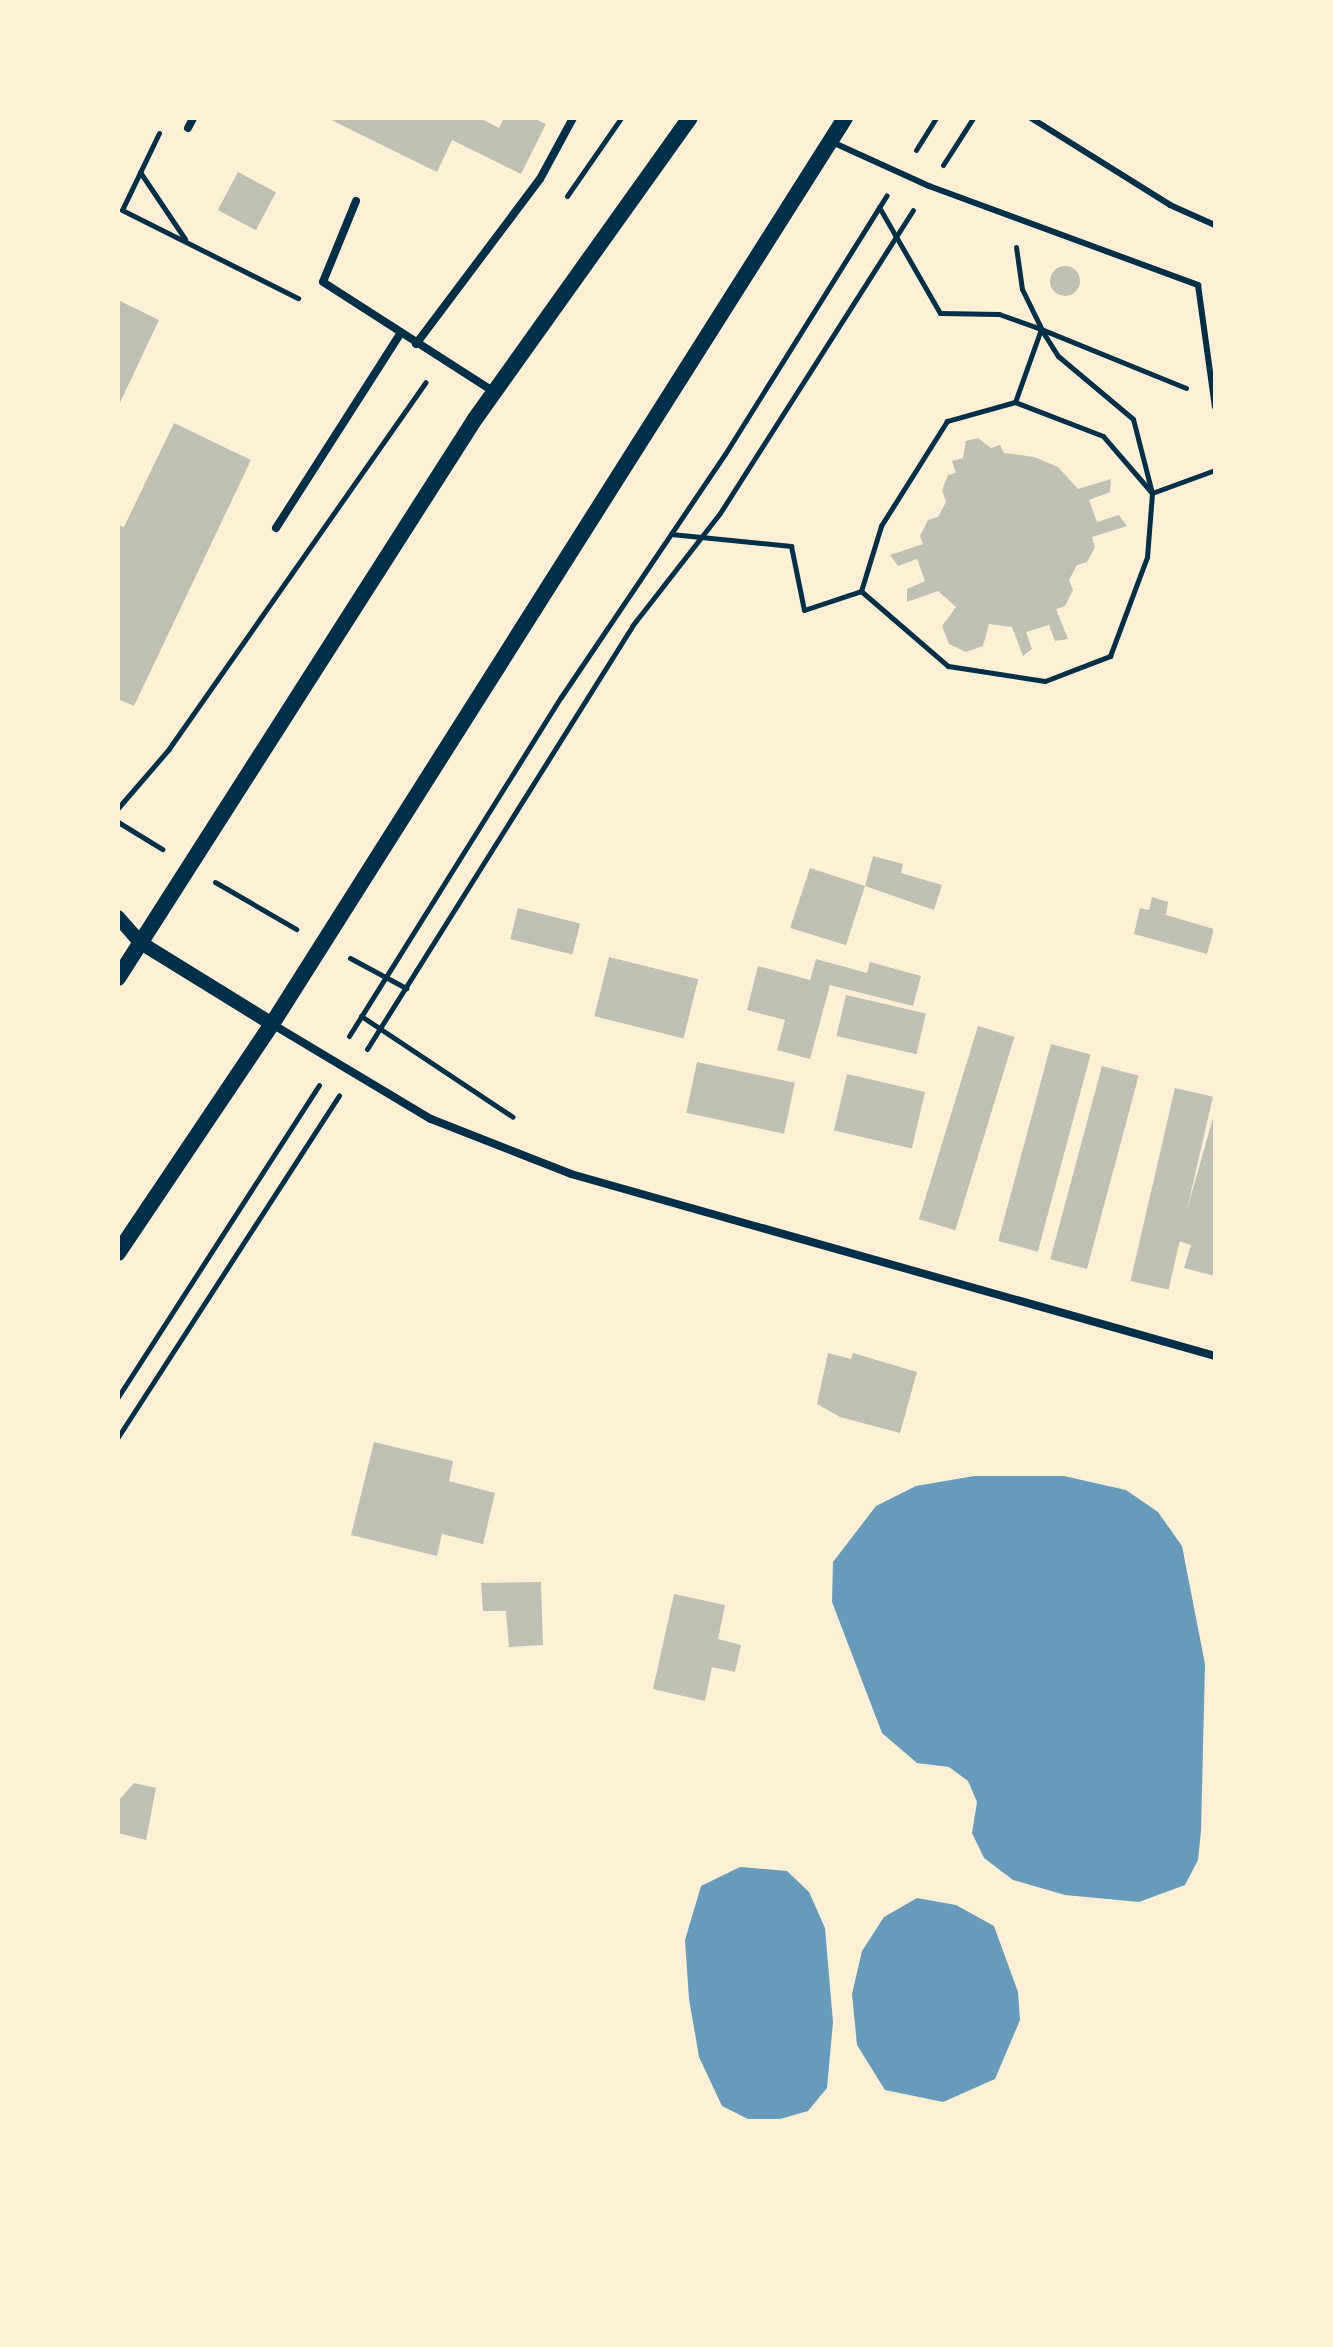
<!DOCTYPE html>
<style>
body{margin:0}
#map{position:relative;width:1333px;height:2347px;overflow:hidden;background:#fdf0d5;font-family:"Roboto Serif",serif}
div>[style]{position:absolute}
.water>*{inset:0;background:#669bbc}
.building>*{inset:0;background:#bec0b2;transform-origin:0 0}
.round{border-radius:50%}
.path>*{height:5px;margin:-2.5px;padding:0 2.5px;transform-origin:2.5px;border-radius:2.5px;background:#003049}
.service>*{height:6px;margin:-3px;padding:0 3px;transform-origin:3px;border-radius:3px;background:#003049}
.minor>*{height:8px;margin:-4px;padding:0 4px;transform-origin:4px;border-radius:4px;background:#003049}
.tertiary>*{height:14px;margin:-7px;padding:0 7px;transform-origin:7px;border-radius:7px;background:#003049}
.secondary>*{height:16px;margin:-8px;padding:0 8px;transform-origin:8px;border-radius:8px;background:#003049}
span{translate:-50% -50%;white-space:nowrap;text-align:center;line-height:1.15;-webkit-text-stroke:8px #fdf0d5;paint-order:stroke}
.frame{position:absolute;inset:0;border:120px solid #fdf0d5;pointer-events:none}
</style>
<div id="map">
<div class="water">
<div style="clip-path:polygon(974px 1476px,1064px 1476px,1126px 1490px,1158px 1512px,1182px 1546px,1205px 1664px,1201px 1831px,1198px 1860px,1185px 1885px,1139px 1902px,1065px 1895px,1013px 1880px,984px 1858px,972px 1833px,977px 1802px,968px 1781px,949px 1767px,917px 1763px,882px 1733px,832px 1602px,833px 1562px,876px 1506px,916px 1486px)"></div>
<div style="clip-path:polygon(740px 1867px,787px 1871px,809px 1892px,825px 1928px,833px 2022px,827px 2088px,808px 2111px,780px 2119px,748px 2119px,722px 2106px,699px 2057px,689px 1999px,685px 1940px,701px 1886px)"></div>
<div style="clip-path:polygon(917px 1898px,956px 1905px,994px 1926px,1018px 1992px,1020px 2020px,995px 2079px,943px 2102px,885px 2090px,857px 2045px,852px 1994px,862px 1951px,884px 1917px)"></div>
</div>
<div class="building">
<div style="clip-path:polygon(327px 118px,479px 118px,499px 128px,504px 118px,533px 118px,546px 124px,521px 174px,452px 140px,437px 172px)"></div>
<div style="left:238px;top:172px;width:43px;height:43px;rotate:28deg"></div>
<div class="round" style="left:1050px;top:266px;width:30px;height:30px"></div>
<div style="clip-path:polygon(118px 300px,159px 320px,118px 407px)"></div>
<div style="clip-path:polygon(174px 423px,251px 460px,134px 706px,118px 699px,118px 525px,124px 527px)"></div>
<div style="clip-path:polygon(978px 438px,991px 448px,1000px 445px,1004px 453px,1034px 457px,1058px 467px,1078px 489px,1111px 479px,1110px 492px,1089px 500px,1097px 522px,1119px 515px,1127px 526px,1092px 537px,1095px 547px,1087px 562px,1077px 565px,1069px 580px,1073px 590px,1065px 606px,1056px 609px,1068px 639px,1055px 641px,1049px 625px,1026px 632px,1032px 649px,1023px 656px,1012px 627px,989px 624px,983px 646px,966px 652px,949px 644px,942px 626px,956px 607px,938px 591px,907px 602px,907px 589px,925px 581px,917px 559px,898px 566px,890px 555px,923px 544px,920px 536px,928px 520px,938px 517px,946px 502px,942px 490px,948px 475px,956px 473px,952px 461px,963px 458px,966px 441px)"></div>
<div style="clip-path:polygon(873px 856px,903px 864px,901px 873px,942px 885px,934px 910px,865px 886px,846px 945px,790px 928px,810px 868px,865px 886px)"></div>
<div style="clip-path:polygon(1152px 897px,1168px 902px,1166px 915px,1214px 929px,1207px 954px,1134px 934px,1140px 908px,1149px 910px)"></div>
<div style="left:518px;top:908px;width:64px;height:32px;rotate:14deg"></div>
<div style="left:609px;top:957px;width:92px;height:61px;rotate:14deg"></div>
<div style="clip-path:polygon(816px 959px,867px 973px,870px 962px,921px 976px,913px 1006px,830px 985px,810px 1059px,777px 1050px,785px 1020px,747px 1010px,758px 966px,810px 980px)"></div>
<div style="left:846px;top:995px;width:82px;height:42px;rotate:13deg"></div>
<div style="left:978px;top:1026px;width:38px;height:202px;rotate:17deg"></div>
<div style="left:1051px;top:1044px;width:41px;height:204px;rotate:15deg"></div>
<div style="left:697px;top:1062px;width:100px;height:52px;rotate:12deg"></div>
<div style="left:1102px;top:1066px;width:38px;height:200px;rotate:15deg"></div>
<div style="left:847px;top:1074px;width:80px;height:58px;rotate:13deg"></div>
<div style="left:1175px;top:1088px;width:39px;height:198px;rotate:13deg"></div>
<div style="clip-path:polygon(1215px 1111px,1215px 1276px,1184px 1268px,1191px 1245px,1178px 1241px)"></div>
<div style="clip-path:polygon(828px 1353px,851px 1359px,853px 1353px,917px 1372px,900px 1433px,840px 1417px,817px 1404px)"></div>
<div style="clip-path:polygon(374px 1442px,453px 1461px,449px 1481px,495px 1493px,483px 1544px,442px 1534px,437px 1556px,351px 1535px)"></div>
<div style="clip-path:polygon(541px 1582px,543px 1645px,509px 1647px,506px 1611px,483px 1611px,481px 1583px)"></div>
<div style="clip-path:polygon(674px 1594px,725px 1605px,718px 1639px,741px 1645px,735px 1672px,712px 1667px,705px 1701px,653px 1689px)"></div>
<div style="clip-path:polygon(134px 1783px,156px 1788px,146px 1840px,118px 1833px,119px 1800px)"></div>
</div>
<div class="path">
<div style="left:159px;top:133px;width:85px;rotate:115.7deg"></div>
<div style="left:122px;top:210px;width:197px;rotate:26.6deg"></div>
<div style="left:916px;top:150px;width:38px;rotate:-58deg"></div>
<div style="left:943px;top:165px;width:56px;rotate:-57.4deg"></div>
<div style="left:140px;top:172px;width:81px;rotate:56.1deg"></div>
<div style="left:567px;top:196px;width:95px;rotate:-55.3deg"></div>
<div style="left:879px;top:207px;width:122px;rotate:60.1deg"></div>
<div style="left:940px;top:313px;width:59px;rotate:1deg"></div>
<div style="left:999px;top:314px;width:45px;rotate:19.7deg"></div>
<div style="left:1041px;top:329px;width:77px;rotate:109.6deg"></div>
<div style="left:1015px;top:402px;width:71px;rotate:164.4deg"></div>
<div style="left:947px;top:421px;width:124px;rotate:122.2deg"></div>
<div style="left:881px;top:526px;width:68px;rotate:107.1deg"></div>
<div style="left:861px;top:591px;width:115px;rotate:40.8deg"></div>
<div style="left:948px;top:666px;width:98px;rotate:8.8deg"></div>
<div style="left:1045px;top:681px;width:70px;rotate:-21deg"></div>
<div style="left:1110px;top:656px;width:106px;rotate:-69.5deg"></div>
<div style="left:1147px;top:557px;width:64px;rotate:-85.5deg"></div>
<div style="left:1152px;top:493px;width:75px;rotate:-130.7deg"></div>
<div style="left:1103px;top:436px;width:94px;rotate:-158.9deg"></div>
<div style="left:1016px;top:247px;width:42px;rotate:81.9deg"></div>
<div style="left:1022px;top:289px;width:43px;rotate:64deg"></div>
<div style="left:1186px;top:388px;width:157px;rotate:-157.9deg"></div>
<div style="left:1041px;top:329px;width:32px;rotate:58deg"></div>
<div style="left:1058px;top:356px;width:98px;rotate:40deg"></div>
<div style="left:1133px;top:419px;width:76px;rotate:75.6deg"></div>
<div style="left:1152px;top:493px;width:67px;rotate:-20.1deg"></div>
<div style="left:671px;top:534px;width:121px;rotate:5.7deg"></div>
<div style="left:791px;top:546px;width:65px;rotate:78.5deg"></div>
<div style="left:804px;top:610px;width:60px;rotate:-18.4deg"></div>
<div style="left:118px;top:808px;width:77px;rotate:-49.2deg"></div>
<div style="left:168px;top:750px;width:449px;rotate:-55deg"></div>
<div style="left:118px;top:822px;width:52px;rotate:31.5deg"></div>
<div style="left:215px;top:882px;width:94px;rotate:30.1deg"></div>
<div style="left:350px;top:958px;width:64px;rotate:28.2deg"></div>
<div style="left:361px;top:1016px;width:182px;rotate:33.6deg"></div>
<div style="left:349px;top:1036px;width:400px;rotate:-58deg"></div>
<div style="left:561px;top:697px;width:293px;rotate:-56deg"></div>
<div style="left:725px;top:454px;width:305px;rotate:-58deg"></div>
<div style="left:367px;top:1049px;width:499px;rotate:-57.9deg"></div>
<div style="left:632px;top:626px;width:143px;rotate:-52.1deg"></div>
<div style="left:720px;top:513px;width:359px;rotate:-57.5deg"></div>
<div style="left:118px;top:1397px;width:371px;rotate:-57.2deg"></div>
<div style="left:118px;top:1437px;width:407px;rotate:-57.1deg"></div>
</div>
<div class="service">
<div style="left:1031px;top:118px;width:164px;rotate:32deg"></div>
<div style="left:1170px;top:205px;width:49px;rotate:24deg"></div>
<div style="left:832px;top:142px;width:107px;rotate:24.4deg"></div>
<div style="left:929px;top:186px;width:287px;rotate:20.2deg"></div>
<div style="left:1198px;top:285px;width:123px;rotate:82.1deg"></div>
</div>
<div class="minor">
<div style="left:188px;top:128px;width:11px;rotate:-63deg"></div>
<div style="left:356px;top:201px;width:87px;rotate:112.2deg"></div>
<div style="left:323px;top:282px;width:202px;rotate:32.7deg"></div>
<div style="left:416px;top:344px;width:206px;rotate:-53.1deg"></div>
<div style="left:540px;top:179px;width:69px;rotate:-61.6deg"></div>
<div style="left:276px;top:528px;width:230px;rotate:-57.4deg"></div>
<div style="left:272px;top:1024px;width:185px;rotate:30.9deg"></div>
<div style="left:431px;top:1119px;width:150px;rotate:21.4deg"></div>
<div style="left:571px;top:1174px;width:669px;rotate:15.78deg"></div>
</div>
<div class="tertiary">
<div style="left:118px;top:917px;width:35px;rotate:49deg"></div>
<div style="left:141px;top:943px;width:154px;rotate:31.7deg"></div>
</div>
<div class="secondary">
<div style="left:118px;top:978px;width:663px;rotate:-57.44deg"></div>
<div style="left:475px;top:419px;width:370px;rotate:-54.5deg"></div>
<div style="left:118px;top:1253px;width:276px;rotate:-56.1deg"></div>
<div style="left:272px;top:1024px;width:1072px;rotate:-57.69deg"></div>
</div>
<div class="frame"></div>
</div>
